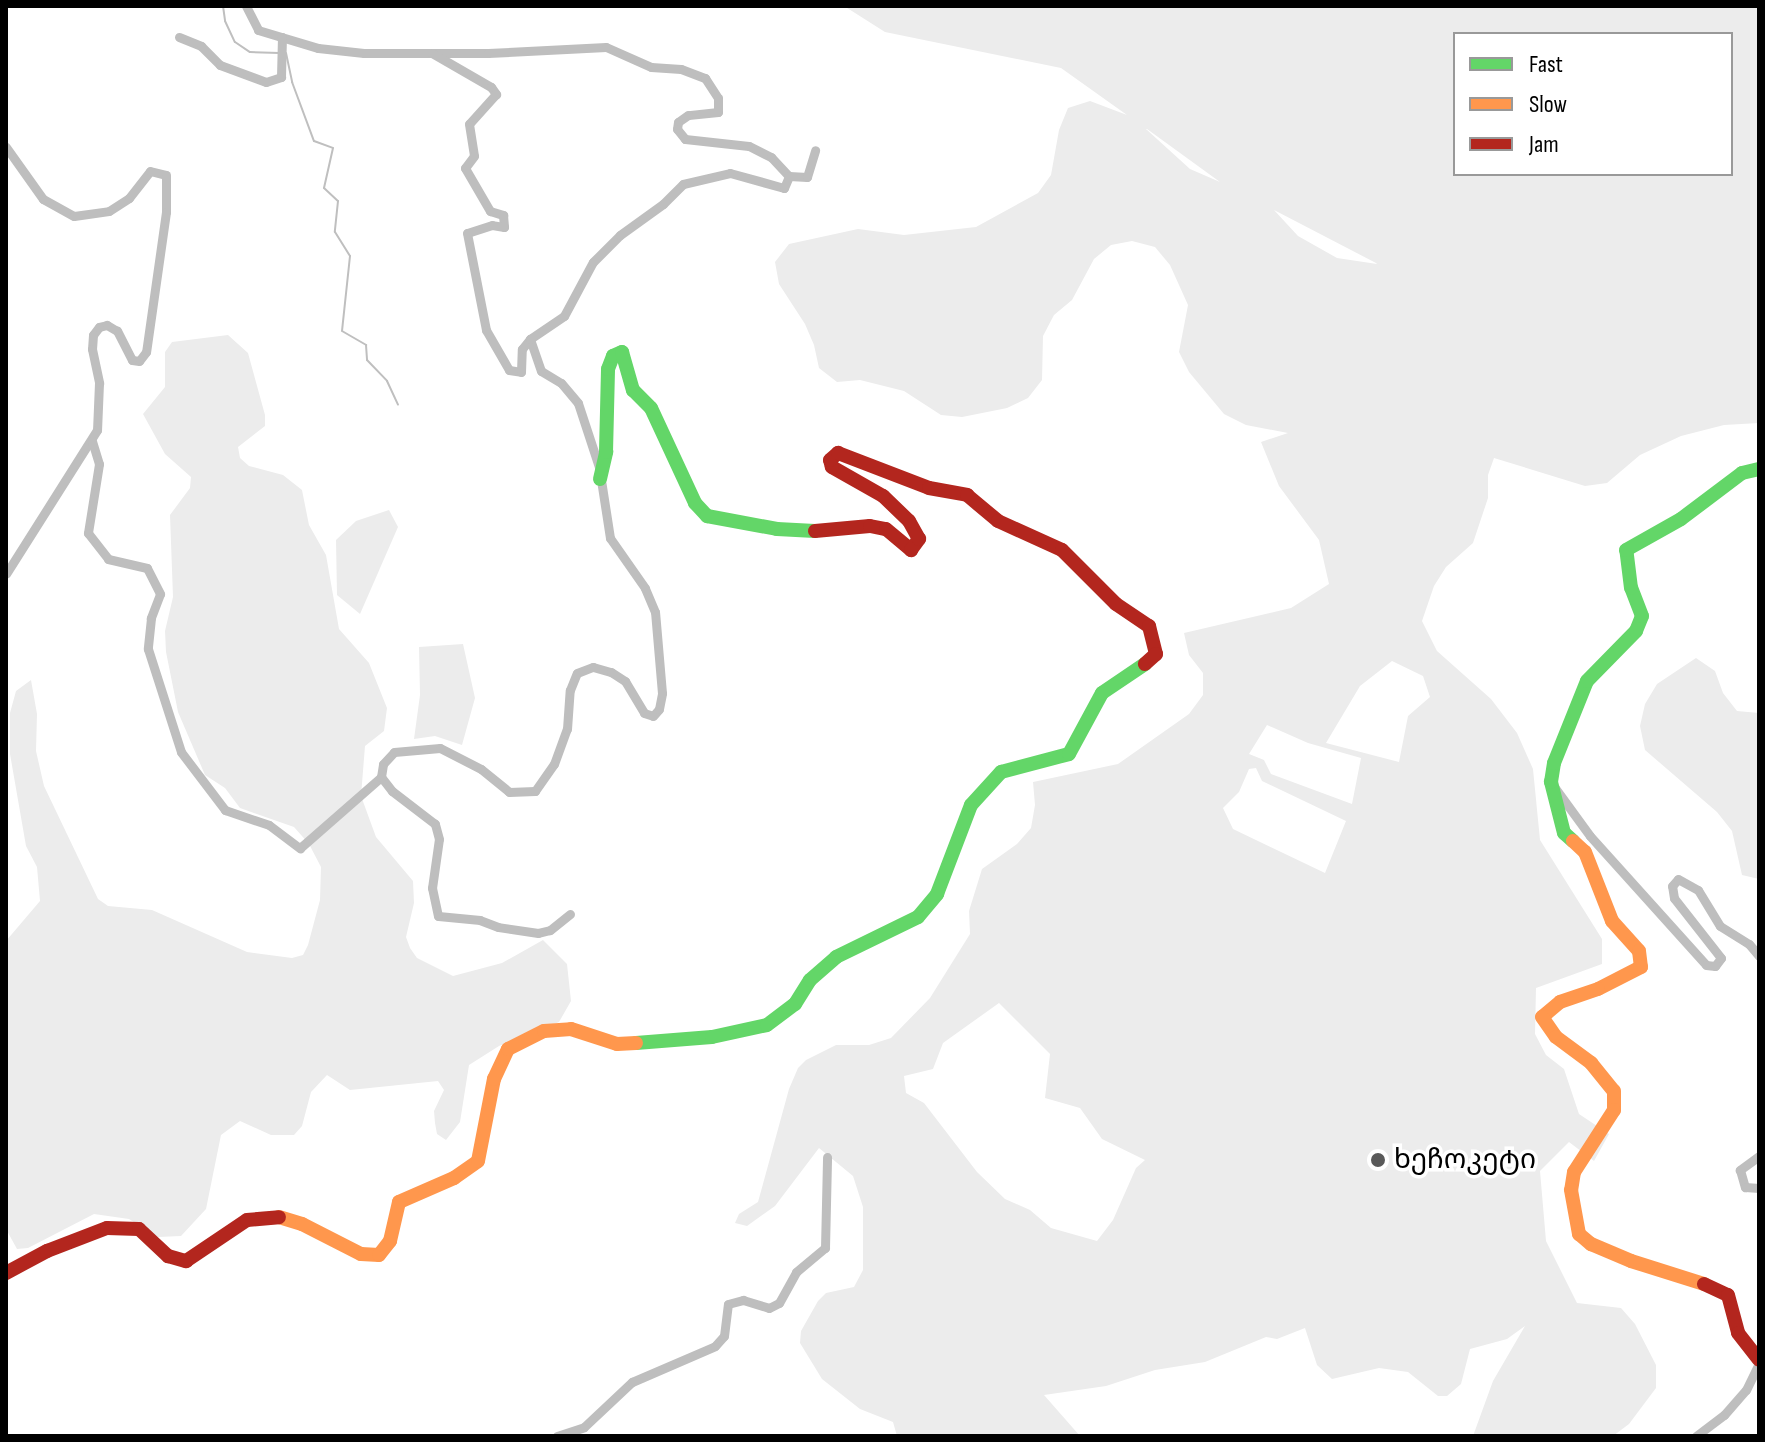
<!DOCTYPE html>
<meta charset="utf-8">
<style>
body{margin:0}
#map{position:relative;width:1765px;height:1442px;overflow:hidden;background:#fff;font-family:"Sofia Sans Condensed","Noto Sans Georgian",sans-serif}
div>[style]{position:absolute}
.green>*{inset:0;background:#ececec}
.stream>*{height:2px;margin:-1px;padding:0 1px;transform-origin:1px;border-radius:1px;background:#bfbfbf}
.street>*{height:9px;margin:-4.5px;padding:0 4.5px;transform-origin:4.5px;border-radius:4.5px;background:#bebebe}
.fast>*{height:14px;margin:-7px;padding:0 7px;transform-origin:7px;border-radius:7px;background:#63d668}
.slow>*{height:14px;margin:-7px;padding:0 7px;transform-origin:7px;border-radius:7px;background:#ff974d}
.jam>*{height:14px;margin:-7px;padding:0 7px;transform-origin:7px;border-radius:7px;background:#b3261e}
.dots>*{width:22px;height:22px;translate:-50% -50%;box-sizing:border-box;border:4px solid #fff;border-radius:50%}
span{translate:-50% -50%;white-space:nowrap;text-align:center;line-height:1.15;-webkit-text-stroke:7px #fff;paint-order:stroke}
.poi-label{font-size:28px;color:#000}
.left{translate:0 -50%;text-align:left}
.frame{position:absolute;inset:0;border:8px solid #000;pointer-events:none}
.legend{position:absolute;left:1453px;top:32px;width:280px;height:144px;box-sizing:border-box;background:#fff;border:2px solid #999;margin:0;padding:10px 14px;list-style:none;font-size:24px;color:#000}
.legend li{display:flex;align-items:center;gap:16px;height:40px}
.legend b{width:40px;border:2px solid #999}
</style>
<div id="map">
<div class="green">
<div style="clip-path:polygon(evenodd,844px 6px,1759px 6px,1759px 423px,1724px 425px,1681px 436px,1640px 455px,1607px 483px,1585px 486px,1494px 458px,1488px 475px,1488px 498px,1473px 543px,1446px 567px,1434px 586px,1422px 621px,1437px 651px,1491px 699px,1517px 733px,1533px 769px,1540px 840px,1602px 939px,1602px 964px,1536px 988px,1535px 1034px,1546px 1055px,1564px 1069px,1579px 1114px,1609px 1134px,1594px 1161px,1569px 1142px,1540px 1171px,1546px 1241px,1577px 1303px,1621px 1308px,1635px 1324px,1656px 1365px,1656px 1388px,1629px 1424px,1613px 1436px,1473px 1436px,1493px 1381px,1525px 1326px,1507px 1339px,1470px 1349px,1461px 1384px,1447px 1396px,1438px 1396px,1408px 1372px,1379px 1368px,1332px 1379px,1317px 1365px,1305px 1328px,1277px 1339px,1266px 1337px,1205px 1362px,1155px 1370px,1106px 1386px,1044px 1395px,1080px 1436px,897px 1436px,893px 1422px,860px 1409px,822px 1379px,800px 1343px,801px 1331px,818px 1301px,826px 1293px,854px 1287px,863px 1270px,863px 1207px,853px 1176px,819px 1148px,775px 1206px,747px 1226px,735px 1223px,739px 1214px,758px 1202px,789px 1089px,798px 1068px,806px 1060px,836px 1045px,869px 1045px,891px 1038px,930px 998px,970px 934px,969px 911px,982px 869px,1017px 844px,1031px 828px,1035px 805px,1033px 782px,1118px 764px,1189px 714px,1203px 695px,1203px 673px,1189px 655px,1184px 633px,1291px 608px,1329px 584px,1319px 540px,1279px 486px,1261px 442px,1288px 433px,1246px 425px,1224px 414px,1189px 372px,1179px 352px,1188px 305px,1170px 265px,1155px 247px,1132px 241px,1111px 245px,1094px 259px,1072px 300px,1054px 315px,1043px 336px,1042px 380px,1028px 398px,1007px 408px,962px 417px,941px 415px,904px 391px,860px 380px,837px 382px,819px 368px,814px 345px,805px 324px,779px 284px,775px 262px,789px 244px,858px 229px,904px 235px,976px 227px,1038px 193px,1051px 175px,1059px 130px,1068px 108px,1090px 101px,1127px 115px,1061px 68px,885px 32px,844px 6px,1455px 34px,1731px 34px,1731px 174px,1455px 174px,1455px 34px,844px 6px,1146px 129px,1147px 129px,1220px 182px,1190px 169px,1146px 129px,844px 6px,1274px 210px,1376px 263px,1377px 264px,1337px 258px,1298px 236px,1274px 210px,844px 6px,1392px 661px,1423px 676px,1430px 697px,1408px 716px,1399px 762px,1326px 743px,1360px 686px,1392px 661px,844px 6px,1267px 725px,1308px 743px,1361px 758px,1352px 804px,1271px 774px,1264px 760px,1249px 754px,1267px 725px,844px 6px,1256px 768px,1262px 781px,1346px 821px,1325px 873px,1233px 829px,1223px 808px,1239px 792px,1249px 769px,1256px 768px,844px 6px,999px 1003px,1050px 1054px,1045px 1098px,1080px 1108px,1102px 1139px,1145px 1160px,1136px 1168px,1113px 1220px,1097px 1241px,1051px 1228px,1030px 1210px,1005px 1199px,977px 1172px,924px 1103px,906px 1093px,904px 1076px,933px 1069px,943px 1043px,999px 1003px)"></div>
<div style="clip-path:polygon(228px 335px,248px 353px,265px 415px,265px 426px,238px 447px,240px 458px,249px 466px,283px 475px,302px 490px,309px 525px,326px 555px,339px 629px,369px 663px,387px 708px,384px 731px,365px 746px,361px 796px,376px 837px,413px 881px,414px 903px,406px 937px,410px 948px,417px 958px,453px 976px,502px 963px,543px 940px,567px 964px,571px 1001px,559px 1022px,499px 1046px,469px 1065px,460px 1122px,446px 1140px,437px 1134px,435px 1123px,434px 1111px,444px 1090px,438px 1081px,350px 1090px,327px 1075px,311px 1092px,302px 1126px,294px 1135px,271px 1135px,240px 1121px,221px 1135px,206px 1209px,181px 1236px,158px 1237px,129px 1219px,94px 1214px,28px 1248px,17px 1249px,6px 1229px,6px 941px,40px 901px,37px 867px,26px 846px,10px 754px,10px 713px,16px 691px,31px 680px,37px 714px,36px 751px,44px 786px,98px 899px,108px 906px,152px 910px,247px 952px,292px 958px,303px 955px,308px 945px,320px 900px,321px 867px,309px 844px,294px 827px,240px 808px,225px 788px,205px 775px,178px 712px,166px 652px,165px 631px,173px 597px,170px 515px,190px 488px,191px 477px,165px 454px,143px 414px,165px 387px,165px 352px,172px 342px)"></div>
<div style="clip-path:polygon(389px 510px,398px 527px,360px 614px,337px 595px,336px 540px,356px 521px)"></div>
<div style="clip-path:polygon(463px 644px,475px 698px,462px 745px,435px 736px,414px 739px,420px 695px,419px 647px)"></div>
<div style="clip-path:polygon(1696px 658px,1715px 671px,1723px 693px,1737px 711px,1759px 713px,1759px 879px,1742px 875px,1732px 831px,1717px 812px,1645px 750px,1640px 726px,1645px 704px,1657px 684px)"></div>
</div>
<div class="stream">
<div style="left:223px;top:6px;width:15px;rotate:82deg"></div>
<div style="left:225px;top:21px;width:23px;rotate:65deg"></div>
<div style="left:235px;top:42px;width:18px;rotate:34deg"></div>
<div style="left:250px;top:52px;width:29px;rotate:2deg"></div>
<div style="left:286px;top:53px;width:30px;rotate:78deg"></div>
<div style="left:292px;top:82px;width:63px;rotate:69.6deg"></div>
<div style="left:314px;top:141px;width:20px;rotate:20deg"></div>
<div style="left:333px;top:148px;width:41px;rotate:102.7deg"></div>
<div style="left:324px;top:188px;width:19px;rotate:43deg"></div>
<div style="left:338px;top:201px;width:31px;rotate:96deg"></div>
<div style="left:335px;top:232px;width:28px;rotate:58deg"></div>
<div style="left:350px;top:256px;width:75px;rotate:96.1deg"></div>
<div style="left:342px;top:331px;width:28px;rotate:30deg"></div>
<div style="left:366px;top:345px;width:15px;rotate:86deg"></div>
<div style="left:367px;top:360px;width:29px;rotate:46deg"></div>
<div style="left:387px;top:381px;width:26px;rotate:65deg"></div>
</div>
<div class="street">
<div style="left:246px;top:6px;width:27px;rotate:63deg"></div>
<div style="left:258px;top:30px;width:63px;rotate:16.7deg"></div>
<div style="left:318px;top:48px;width:46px;rotate:6.2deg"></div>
<div style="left:364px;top:53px;width:124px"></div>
<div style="left:488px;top:53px;width:118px;rotate:-2.9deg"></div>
<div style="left:606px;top:47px;width:49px;rotate:24deg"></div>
<div style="left:651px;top:67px;width:30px;rotate:4deg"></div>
<div style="left:681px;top:69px;width:26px;rotate:21deg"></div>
<div style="left:705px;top:78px;width:24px;rotate:57deg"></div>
<div style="left:718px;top:98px;width:14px;rotate:90deg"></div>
<div style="left:718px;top:112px;width:30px;rotate:174deg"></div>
<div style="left:688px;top:115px;width:12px;rotate:145deg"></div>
<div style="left:678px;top:122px;width:7px;rotate:98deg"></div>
<div style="left:677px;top:129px;width:13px;rotate:51deg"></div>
<div style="left:685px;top:139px;width:64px;rotate:6.2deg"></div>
<div style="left:749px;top:146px;width:25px;rotate:27deg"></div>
<div style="left:771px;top:157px;width:26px;rotate:47deg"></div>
<div style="left:179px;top:37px;width:24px;rotate:22deg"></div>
<div style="left:201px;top:46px;width:27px;rotate:45deg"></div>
<div style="left:220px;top:65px;width:49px;rotate:20.3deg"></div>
<div style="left:266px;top:82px;width:16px;rotate:-18deg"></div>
<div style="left:281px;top:77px;width:40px;rotate:-88.6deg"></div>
<div style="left:432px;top:53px;width:68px;rotate:30deg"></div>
<div style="left:491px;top:87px;width:9px;rotate:54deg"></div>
<div style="left:496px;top:94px;width:40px;rotate:132deg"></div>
<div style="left:469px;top:124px;width:32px;rotate:81deg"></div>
<div style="left:474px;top:156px;width:15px;rotate:127deg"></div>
<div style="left:465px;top:168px;width:50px;rotate:59.8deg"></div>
<div style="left:490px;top:211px;width:14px;rotate:17deg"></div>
<div style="left:503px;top:215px;width:12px;rotate:85deg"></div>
<div style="left:504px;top:227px;width:12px;rotate:-171deg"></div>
<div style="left:492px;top:225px;width:26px;rotate:162deg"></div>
<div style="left:467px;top:233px;width:99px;rotate:78.9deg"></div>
<div style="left:486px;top:330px;width:46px;rotate:60.1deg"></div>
<div style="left:509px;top:370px;width:12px;rotate:9deg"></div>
<div style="left:521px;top:372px;width:23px;rotate:-88deg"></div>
<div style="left:522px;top:349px;width:13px;rotate:-51deg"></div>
<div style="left:6px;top:147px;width:64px;rotate:54.6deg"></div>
<div style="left:43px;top:199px;width:35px;rotate:29deg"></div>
<div style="left:74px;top:216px;width:35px;rotate:-8deg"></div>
<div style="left:109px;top:211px;width:24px;rotate:-33deg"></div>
<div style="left:129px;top:198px;width:34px;rotate:-52deg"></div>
<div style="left:150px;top:171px;width:16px;rotate:14deg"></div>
<div style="left:166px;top:175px;width:37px;rotate:90deg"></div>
<div style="left:166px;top:212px;width:141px;rotate:98.1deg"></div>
<div style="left:146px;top:352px;width:11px;rotate:128deg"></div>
<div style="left:139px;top:361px;width:7px;rotate:-172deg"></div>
<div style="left:132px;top:360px;width:33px;rotate:-117deg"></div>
<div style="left:117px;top:331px;width:12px;rotate:-149deg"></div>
<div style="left:107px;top:325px;width:8px;rotate:166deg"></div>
<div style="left:99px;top:327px;width:10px;rotate:127deg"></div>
<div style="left:93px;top:335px;width:14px;rotate:94deg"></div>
<div style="left:92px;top:349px;width:35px;rotate:78deg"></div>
<div style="left:99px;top:383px;width:47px;rotate:92.4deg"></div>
<div style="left:97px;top:430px;width:170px;rotate:122.3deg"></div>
<div style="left:92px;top:441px;width:24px;rotate:73deg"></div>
<div style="left:99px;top:464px;width:70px;rotate:99.1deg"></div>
<div style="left:88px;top:533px;width:33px;rotate:52deg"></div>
<div style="left:108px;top:559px;width:40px;rotate:13deg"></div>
<div style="left:147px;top:568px;width:29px;rotate:63deg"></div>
<div style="left:160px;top:594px;width:26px;rotate:111deg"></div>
<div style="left:151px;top:618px;width:31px;rotate:96deg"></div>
<div style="left:148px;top:649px;width:108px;rotate:72.2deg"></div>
<div style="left:181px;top:752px;width:73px;rotate:52.8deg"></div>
<div style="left:225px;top:810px;width:46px;rotate:18.8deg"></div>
<div style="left:269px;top:825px;width:39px;rotate:37deg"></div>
<div style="left:300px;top:848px;width:108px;rotate:-41.2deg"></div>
<div style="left:1555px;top:788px;width:59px;rotate:53.9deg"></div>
<div style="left:1590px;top:836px;width:173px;rotate:48deg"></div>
<div style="left:1706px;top:965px;width:9px;rotate:6deg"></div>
<div style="left:1715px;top:966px;width:10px;rotate:-53deg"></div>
<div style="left:1721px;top:958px;width:76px;rotate:-128.1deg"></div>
<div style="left:1674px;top:898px;width:12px;rotate:-99deg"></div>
<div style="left:1672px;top:886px;width:9px;rotate:-49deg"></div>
<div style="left:1678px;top:879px;width:23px;rotate:29deg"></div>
<div style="left:1698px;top:890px;width:42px;rotate:58.6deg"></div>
<div style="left:1720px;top:926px;width:34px;rotate:32deg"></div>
<div style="left:1749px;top:944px;width:16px;rotate:50deg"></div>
<div style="left:570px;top:914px;width:26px;rotate:141deg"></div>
<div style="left:550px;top:930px;width:12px;rotate:166deg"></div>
<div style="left:538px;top:933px;width:40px;rotate:-171.5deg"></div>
<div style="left:498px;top:927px;width:19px;rotate:-159deg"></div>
<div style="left:480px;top:920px;width:42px;rotate:-174.6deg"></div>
<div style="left:438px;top:916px;width:29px;rotate:-102deg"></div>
<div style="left:432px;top:888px;width:49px;rotate:-81.9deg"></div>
<div style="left:439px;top:839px;width:16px;rotate:-105deg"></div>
<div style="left:435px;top:824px;width:54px;rotate:-142.5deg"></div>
<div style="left:392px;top:791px;width:18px;rotate:-128deg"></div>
<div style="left:381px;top:777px;width:13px;rotate:-81deg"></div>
<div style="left:383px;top:764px;width:16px;rotate:-47deg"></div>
<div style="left:394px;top:752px;width:46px;rotate:-5deg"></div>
<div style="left:440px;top:748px;width:46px;rotate:27.1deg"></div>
<div style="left:481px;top:769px;width:36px;rotate:39deg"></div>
<div style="left:509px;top:792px;width:26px;rotate:-2deg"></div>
<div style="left:535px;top:791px;width:33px;rotate:-55deg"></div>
<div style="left:554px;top:764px;width:37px;rotate:-70deg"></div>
<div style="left:567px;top:729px;width:39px;rotate:-86deg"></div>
<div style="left:570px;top:690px;width:18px;rotate:-68deg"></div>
<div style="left:577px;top:673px;width:17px;rotate:-21deg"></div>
<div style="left:593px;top:667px;width:19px;rotate:16deg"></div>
<div style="left:611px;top:672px;width:17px;rotate:33deg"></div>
<div style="left:625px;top:681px;width:37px;rotate:59deg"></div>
<div style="left:644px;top:713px;width:9px;rotate:18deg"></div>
<div style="left:653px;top:716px;width:9px;rotate:-49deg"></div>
<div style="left:659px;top:709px;width:16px;rotate:-79deg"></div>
<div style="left:662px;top:693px;width:81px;rotate:-94.9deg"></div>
<div style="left:655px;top:612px;width:26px;rotate:-113deg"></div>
<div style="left:645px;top:588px;width:61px;rotate:-125deg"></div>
<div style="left:610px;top:538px;width:72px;rotate:-98.8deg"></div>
<div style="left:599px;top:467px;width:67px;rotate:-108.2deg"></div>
<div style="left:578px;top:403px;width:26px;rotate:-130deg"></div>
<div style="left:561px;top:383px;width:23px;rotate:-149deg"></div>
<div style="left:541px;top:371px;width:34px;rotate:-109deg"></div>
<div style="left:530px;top:339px;width:41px;rotate:-34.1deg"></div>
<div style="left:564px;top:316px;width:61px;rotate:-61.8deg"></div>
<div style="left:593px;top:262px;width:38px;rotate:-45deg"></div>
<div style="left:620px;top:235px;width:53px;rotate:-35.8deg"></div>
<div style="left:663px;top:204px;width:28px;rotate:-45deg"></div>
<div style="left:683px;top:184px;width:48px;rotate:-13.2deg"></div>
<div style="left:730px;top:173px;width:56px;rotate:15.5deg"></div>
<div style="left:784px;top:188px;width:13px;rotate:-67deg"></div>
<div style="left:789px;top:176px;width:18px;rotate:3deg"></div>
<div style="left:807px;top:177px;width:28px;rotate:-73deg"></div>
<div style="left:1759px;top:1156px;width:24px;rotate:144deg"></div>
<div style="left:1740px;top:1170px;width:18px;rotate:74deg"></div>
<div style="left:1745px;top:1187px;width:14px;rotate:4deg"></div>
<div style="left:557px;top:1436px;width:28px;rotate:-18deg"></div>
<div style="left:584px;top:1427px;width:66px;rotate:-43.2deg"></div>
<div style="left:632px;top:1382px;width:90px;rotate:-23.4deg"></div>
<div style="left:715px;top:1346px;width:13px;rotate:-48deg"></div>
<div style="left:724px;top:1336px;width:32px;rotate:-83deg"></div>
<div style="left:728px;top:1304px;width:16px;rotate:-15deg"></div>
<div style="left:743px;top:1300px;width:27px;rotate:17deg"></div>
<div style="left:769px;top:1308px;width:11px;rotate:-27deg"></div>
<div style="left:779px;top:1303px;width:35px;rotate:-61deg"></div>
<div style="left:796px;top:1272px;width:38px;rotate:-40deg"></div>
<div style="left:825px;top:1248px;width:91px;rotate:-88.7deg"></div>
<div style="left:1696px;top:1436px;width:35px;rotate:-37deg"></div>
<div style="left:1724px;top:1415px;width:33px;rotate:-49deg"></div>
<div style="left:1746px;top:1390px;width:30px;rotate:-64deg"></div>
</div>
<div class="fast">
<div style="left:600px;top:479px;width:28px;rotate:-77deg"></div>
<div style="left:606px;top:452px;width:83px;rotate:-88.6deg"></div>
<div style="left:608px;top:369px;width:14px;rotate:-69deg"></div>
<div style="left:613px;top:356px;width:10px;rotate:-24deg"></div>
<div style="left:622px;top:352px;width:40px;rotate:74deg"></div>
<div style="left:633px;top:390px;width:25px;rotate:45deg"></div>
<div style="left:651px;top:408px;width:105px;rotate:65.1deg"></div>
<div style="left:695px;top:503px;width:18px;rotate:47deg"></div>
<div style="left:707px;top:516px;width:71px;rotate:10.5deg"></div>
<div style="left:777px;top:529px;width:38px;rotate:3deg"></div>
<div style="left:1573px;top:841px;width:12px;rotate:-138deg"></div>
<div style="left:1564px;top:833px;width:53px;rotate:-104.3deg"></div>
<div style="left:1551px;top:782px;width:19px;rotate:-81deg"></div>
<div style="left:1554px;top:763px;width:88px;rotate:-68.1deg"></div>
<div style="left:1587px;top:681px;width:70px;rotate:-45.6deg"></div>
<div style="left:1636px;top:631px;width:16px;rotate:-68deg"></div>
<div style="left:1642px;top:616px;width:30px;rotate:-111deg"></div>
<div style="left:1631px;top:588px;width:38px;rotate:-97deg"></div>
<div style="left:1626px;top:550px;width:63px;rotate:-29.4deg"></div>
<div style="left:1681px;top:519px;width:76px;rotate:-37deg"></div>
<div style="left:1742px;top:473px;width:17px;rotate:-13deg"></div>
<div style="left:636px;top:1043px;width:76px;rotate:-4.5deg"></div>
<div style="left:712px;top:1037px;width:56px;rotate:-12.3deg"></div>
<div style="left:767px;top:1025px;width:35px;rotate:-37deg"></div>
<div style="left:795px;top:1004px;width:28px;rotate:-58deg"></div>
<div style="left:810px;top:980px;width:35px;rotate:-41deg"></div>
<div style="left:836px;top:957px;width:91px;rotate:-26deg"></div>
<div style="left:918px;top:917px;width:30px;rotate:-50deg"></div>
<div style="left:937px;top:894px;width:95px;rotate:-69.1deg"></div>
<div style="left:971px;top:805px;width:45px;rotate:-47.7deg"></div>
<div style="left:1001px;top:772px;width:70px;rotate:-14.8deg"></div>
<div style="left:1069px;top:754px;width:69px;rotate:-61.6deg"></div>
<div style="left:1102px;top:693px;width:52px;rotate:-34deg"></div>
</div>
<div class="slow">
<div style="left:1573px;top:841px;width:16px;rotate:43deg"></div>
<div style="left:1585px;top:852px;width:74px;rotate:68.6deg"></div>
<div style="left:1612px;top:921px;width:40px;rotate:48deg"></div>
<div style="left:1639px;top:951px;width:16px;rotate:83deg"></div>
<div style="left:1641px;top:967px;width:48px;rotate:152.9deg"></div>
<div style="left:1598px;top:989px;width:40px;rotate:161.1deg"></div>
<div style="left:1560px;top:1002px;width:23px;rotate:140deg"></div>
<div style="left:1542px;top:1017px;width:24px;rotate:55deg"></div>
<div style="left:1556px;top:1037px;width:44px;rotate:36.6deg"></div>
<div style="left:1591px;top:1063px;width:36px;rotate:51deg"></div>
<div style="left:1614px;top:1091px;width:19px;rotate:90deg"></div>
<div style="left:1614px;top:1110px;width:74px;rotate:122.8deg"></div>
<div style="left:1574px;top:1172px;width:18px;rotate:99deg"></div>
<div style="left:1571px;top:1190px;width:45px;rotate:79.7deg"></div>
<div style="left:1579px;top:1234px;width:16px;rotate:40deg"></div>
<div style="left:1591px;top:1244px;width:43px;rotate:23deg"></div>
<div style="left:1631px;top:1261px;width:77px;rotate:17.5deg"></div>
<div style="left:279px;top:1217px;width:24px;rotate:17deg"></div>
<div style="left:302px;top:1224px;width:66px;rotate:27deg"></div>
<div style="left:361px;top:1254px;width:18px;rotate:3deg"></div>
<div style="left:379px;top:1255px;width:18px;rotate:-52deg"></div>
<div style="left:390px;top:1241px;width:40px;rotate:-77deg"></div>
<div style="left:399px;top:1202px;width:60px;rotate:-23.6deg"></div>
<div style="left:454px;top:1178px;width:29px;rotate:-35deg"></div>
<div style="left:478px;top:1161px;width:84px;rotate:-79deg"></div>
<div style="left:494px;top:1079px;width:33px;rotate:-65deg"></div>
<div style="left:508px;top:1049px;width:40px;rotate:-26.6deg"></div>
<div style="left:544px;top:1031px;width:27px;rotate:-4deg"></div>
<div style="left:571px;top:1029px;width:48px;rotate:18.1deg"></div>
<div style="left:617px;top:1044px;width:19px;rotate:-3deg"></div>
</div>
<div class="jam">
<div style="left:815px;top:531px;width:55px;rotate:-5.2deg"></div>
<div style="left:870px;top:526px;width:16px;rotate:11deg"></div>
<div style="left:886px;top:529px;width:33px;rotate:40deg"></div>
<div style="left:911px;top:550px;width:14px;rotate:-54deg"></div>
<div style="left:919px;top:539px;width:21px;rotate:-119deg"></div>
<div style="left:909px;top:521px;width:36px;rotate:-136deg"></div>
<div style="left:883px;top:496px;width:59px;rotate:-150.4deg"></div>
<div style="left:832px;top:467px;width:7px;rotate:-106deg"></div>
<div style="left:830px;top:460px;width:11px;rotate:-41deg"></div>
<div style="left:838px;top:453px;width:97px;rotate:21deg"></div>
<div style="left:929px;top:488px;width:39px;rotate:10deg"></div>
<div style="left:967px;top:495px;width:40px;rotate:40deg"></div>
<div style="left:998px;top:521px;width:70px;rotate:24.4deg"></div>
<div style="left:1062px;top:550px;width:76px;rotate:45deg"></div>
<div style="left:1116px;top:604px;width:40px;rotate:34deg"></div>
<div style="left:1149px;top:626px;width:29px;rotate:76deg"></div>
<div style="left:1156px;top:654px;width:15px;rotate:138deg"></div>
<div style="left:6px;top:1273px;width:47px;rotate:-28.2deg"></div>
<div style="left:47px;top:1251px;width:64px;rotate:-21deg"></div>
<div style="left:107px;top:1228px;width:32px;rotate:2deg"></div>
<div style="left:139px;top:1229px;width:40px;rotate:43deg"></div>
<div style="left:168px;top:1256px;width:19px;rotate:16deg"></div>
<div style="left:186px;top:1261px;width:73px;rotate:-33.9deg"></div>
<div style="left:247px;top:1220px;width:32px;rotate:-5deg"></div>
<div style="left:1704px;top:1284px;width:26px;rotate:25deg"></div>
<div style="left:1728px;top:1295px;width:39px;rotate:75deg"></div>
<div style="left:1738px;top:1333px;width:34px;rotate:52deg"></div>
</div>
<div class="dots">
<div style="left:1378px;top:1160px;background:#595959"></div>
</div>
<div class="poi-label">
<span class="left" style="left:1394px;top:1160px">ხეჩოკეტი</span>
</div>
<div class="frame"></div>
<ul class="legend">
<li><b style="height:10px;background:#63d668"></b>Fast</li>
<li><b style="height:10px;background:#ff974d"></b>Slow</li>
<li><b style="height:10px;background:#b3261e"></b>Jam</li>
</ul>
</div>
